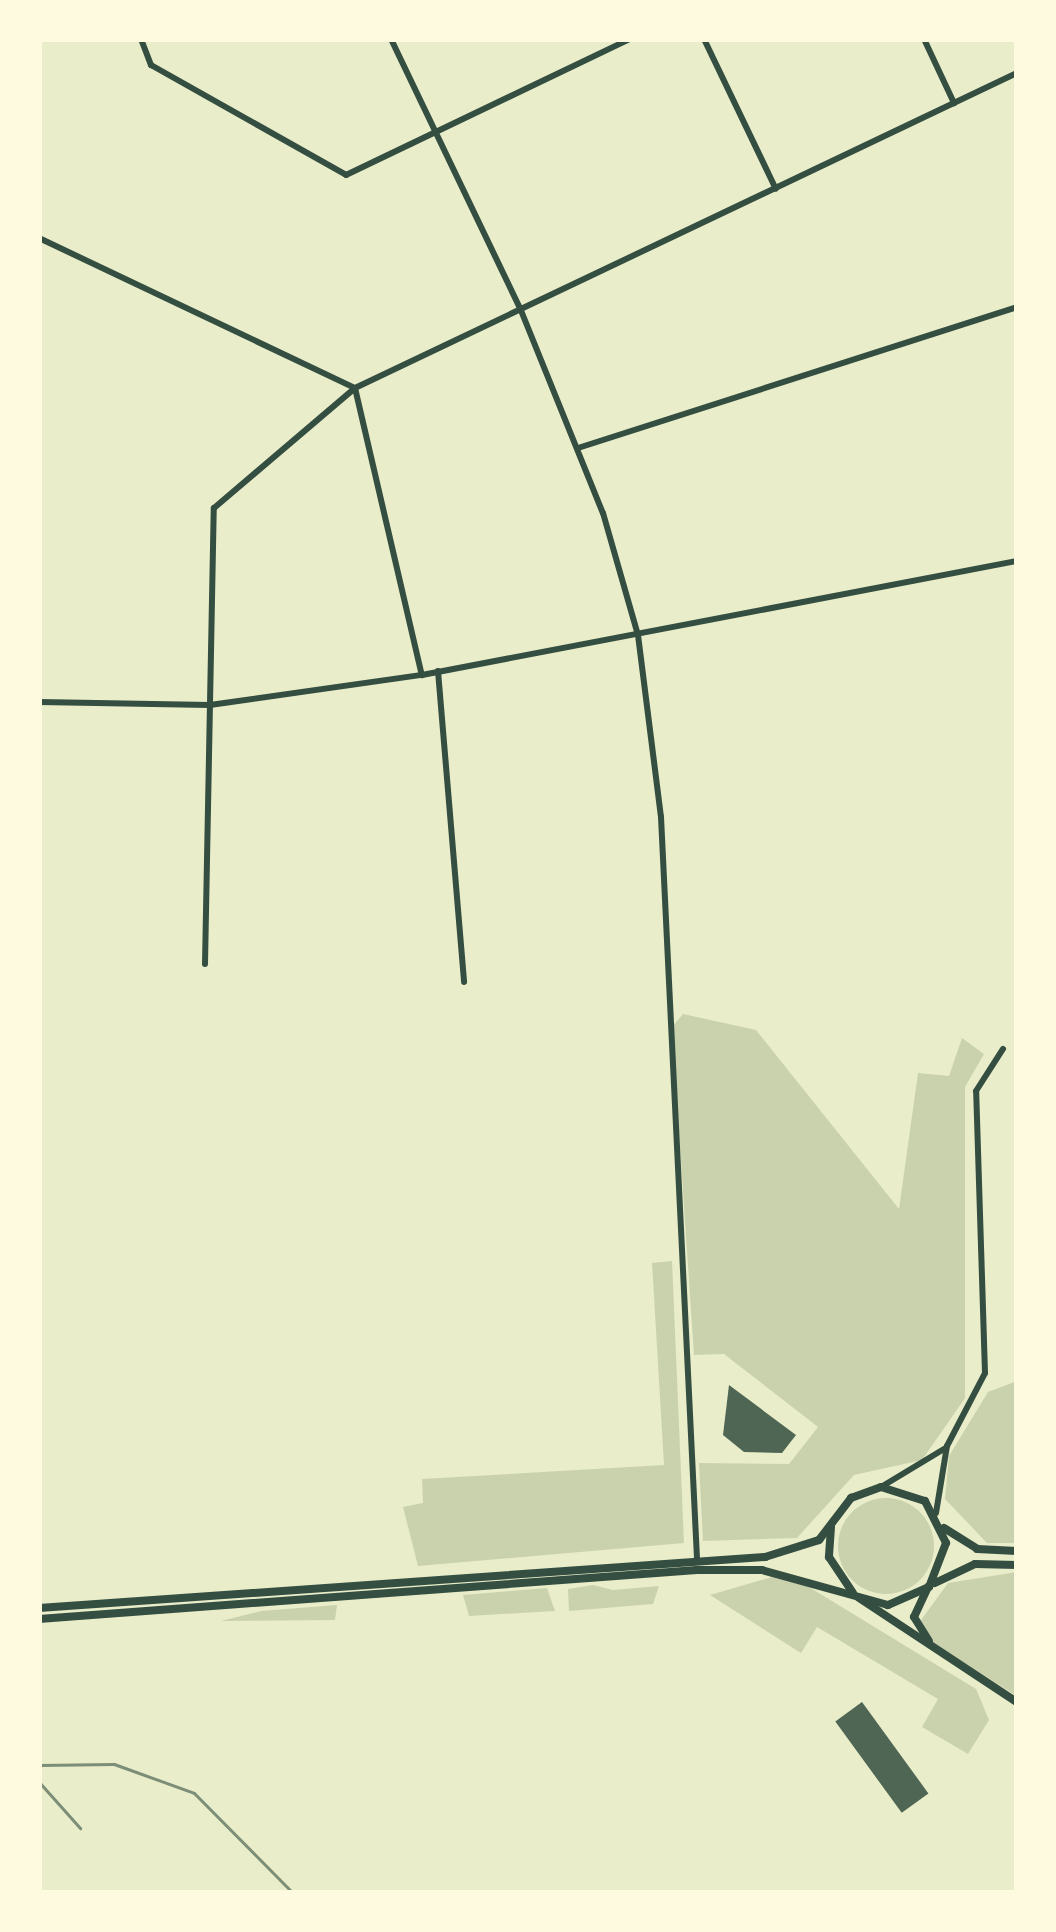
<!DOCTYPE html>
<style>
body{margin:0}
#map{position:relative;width:1056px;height:1932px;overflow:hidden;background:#e9edc9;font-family:"PT Sans",sans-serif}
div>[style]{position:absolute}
.green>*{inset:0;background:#cad2ad}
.round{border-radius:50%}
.building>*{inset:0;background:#4f6655;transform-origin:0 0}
.minor>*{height:6px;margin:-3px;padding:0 3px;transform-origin:3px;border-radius:3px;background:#344e41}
.tertiary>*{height:8px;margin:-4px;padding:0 4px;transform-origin:4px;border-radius:4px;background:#344e41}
.secondary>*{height:8px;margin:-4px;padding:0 4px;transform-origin:4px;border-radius:4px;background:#344e41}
.rail>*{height:3px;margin:-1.5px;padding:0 1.5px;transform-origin:1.5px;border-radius:1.5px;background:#7c8e77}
span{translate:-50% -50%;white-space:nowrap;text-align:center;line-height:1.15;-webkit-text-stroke:12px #fefae0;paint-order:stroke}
.frame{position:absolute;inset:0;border:42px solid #fefae0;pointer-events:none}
</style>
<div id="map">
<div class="green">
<div style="clip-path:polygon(683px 1014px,756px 1030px,899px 1209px,918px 1073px,949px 1076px,962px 1038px,984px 1054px,965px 1087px,965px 1398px,922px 1460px,854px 1475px,797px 1538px,703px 1541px,699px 1463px,789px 1464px,818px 1427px,724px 1354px,694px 1355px,672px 1027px)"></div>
<div style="clip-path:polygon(672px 1261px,684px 1543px,418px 1566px,403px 1507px,423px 1503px,422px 1479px,664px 1465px,652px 1263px)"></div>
<div style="clip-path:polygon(1017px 1381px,1017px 1543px,987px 1543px,945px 1499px,949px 1456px,988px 1392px)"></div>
<div class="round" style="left:838px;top:1498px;width:96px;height:96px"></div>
<div style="clip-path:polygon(1017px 1572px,1017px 1696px,934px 1644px,921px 1620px,948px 1583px)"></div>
<div style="clip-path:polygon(772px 1577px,809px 1587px,976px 1689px,989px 1720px,968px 1754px,922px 1727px,938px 1699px,817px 1627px,801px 1653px,710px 1595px)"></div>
<div style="clip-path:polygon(593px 1585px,613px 1590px,659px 1586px,653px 1604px,569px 1611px,568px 1589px)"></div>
<div style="clip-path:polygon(547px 1588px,555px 1611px,469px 1616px,463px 1595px)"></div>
<div style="clip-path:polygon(337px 1605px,335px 1620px,221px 1621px,261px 1611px)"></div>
</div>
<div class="building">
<div style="clip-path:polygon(729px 1385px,796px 1435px,782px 1453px,744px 1452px,723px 1435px)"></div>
<div style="left:862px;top:1702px;width:113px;height:33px;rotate:54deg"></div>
</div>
<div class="minor">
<div style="left:141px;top:39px;width:28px;rotate:69deg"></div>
<div style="left:151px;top:65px;width:224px;rotate:29.4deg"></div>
<div style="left:346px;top:175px;width:315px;rotate:-25.6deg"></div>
<div style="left:391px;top:39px;width:298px;rotate:64.4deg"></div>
<div style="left:520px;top:308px;width:221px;rotate:68deg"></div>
<div style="left:603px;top:513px;width:127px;rotate:74deg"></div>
<div style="left:638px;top:635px;width:183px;rotate:82.8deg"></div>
<div style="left:661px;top:817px;width:743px;rotate:87.22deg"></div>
<div style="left:704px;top:39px;width:166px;rotate:64.4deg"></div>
<div style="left:924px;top:39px;width:71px;rotate:64.9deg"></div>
<div style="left:39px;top:238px;width:350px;rotate:25.4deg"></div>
<div style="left:355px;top:388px;width:295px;rotate:76.9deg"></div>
<div style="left:578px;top:448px;width:461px;rotate:-17.8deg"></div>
<div style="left:438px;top:671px;width:312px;rotate:85.2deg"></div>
<div style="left:39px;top:702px;width:171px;rotate:1deg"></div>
<div style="left:210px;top:705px;width:214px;rotate:-8.1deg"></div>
<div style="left:422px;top:675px;width:606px;rotate:-10.85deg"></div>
<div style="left:205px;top:964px;width:456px;rotate:-88.9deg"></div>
<div style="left:214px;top:508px;width:185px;rotate:-40.4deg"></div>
<div style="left:355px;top:388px;width:733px;rotate:-25.45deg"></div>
<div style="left:881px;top:1487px;width:74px;rotate:-31.1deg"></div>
<div style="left:936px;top:1513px;width:68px;rotate:-80.7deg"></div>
<div style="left:947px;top:1446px;width:82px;rotate:-62.5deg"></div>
<div style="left:985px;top:1373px;width:282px;rotate:-91.8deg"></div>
<div style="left:976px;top:1091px;width:50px;rotate:-57.3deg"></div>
</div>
<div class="tertiary">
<div style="left:928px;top:1587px;width:33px;rotate:115deg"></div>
<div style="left:914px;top:1617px;width:28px;rotate:58deg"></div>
<div style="left:859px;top:1598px;width:189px;rotate:33.4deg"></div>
</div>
<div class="secondary">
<div style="left:831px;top:1527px;width:30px;rotate:94deg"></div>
<div style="left:829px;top:1557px;width:43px;rotate:56.3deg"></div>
<div style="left:944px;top:1528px;width:39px;rotate:32deg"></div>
<div style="left:977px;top:1549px;width:40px;rotate:2.9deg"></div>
<div style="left:935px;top:1583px;width:44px;rotate:-25.4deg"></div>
<div style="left:975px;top:1564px;width:42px;rotate:1.4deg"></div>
<div style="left:39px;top:1608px;width:728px;rotate:-4.02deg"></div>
<div style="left:765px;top:1557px;width:57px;rotate:-17.5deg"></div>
<div style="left:819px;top:1540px;width:53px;rotate:-52.7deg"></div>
<div style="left:851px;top:1498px;width:32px;rotate:-20deg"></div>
<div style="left:881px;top:1487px;width:46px;rotate:17.7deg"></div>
<div style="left:925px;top:1501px;width:47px;rotate:63.4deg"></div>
<div style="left:946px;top:1543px;width:47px;rotate:111.1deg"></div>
<div style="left:929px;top:1587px;width:45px;rotate:156.3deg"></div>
<div style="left:888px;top:1605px;width:131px;rotate:-164.5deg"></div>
<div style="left:762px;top:1570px;width:65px;rotate:180deg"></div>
<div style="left:697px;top:1570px;width:660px;rotate:175.74deg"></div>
</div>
<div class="rail">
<div style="left:39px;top:1765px;width:75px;rotate:-0.8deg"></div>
<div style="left:114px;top:1764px;width:85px;rotate:19.9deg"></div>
<div style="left:194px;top:1793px;width:141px;rotate:45.3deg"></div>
<div style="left:39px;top:1782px;width:62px;rotate:48.3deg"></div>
</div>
<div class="frame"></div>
</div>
